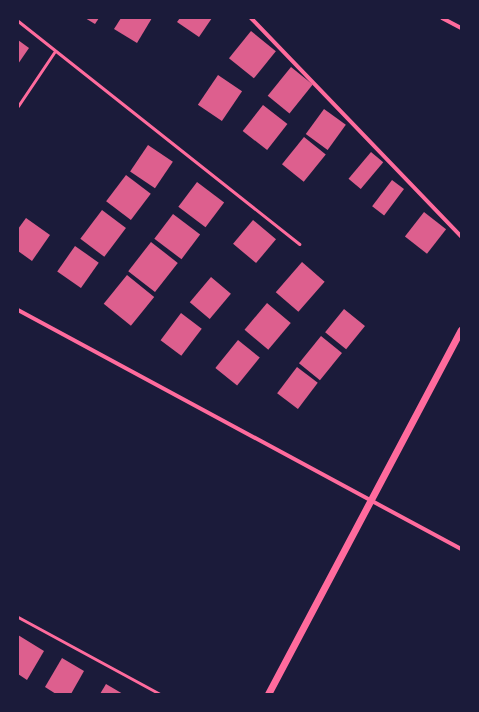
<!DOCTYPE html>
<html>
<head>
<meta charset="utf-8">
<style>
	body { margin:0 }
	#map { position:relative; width:479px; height:712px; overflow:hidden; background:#1b1b3a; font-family:Georgia,serif }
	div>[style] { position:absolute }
	.building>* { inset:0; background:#dd5f8e; transform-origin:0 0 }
	.service>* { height:3px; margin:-1.5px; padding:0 1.5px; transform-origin:1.5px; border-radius:1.5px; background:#ff6b9d }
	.minor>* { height:4px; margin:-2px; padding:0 2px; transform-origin:2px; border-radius:2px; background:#ff6b9d }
	.tertiary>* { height:7px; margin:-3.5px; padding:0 3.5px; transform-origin:3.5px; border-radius:3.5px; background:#ff6b9d }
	span { translate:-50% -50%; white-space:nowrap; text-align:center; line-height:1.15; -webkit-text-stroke:3px #1b1b3a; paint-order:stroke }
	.frame { position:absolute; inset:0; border:19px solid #1b1b3a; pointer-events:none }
</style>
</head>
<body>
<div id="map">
	<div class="building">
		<i style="clip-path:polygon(85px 18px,99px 18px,95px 24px)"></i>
		<i style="clip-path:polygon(121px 18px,152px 18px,137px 43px,114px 29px)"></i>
		<i style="clip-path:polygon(180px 18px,212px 18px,199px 37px,177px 22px)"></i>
		<i style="left:251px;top:31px;width:32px;height:35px;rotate:39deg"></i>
		<i style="clip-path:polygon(18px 40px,29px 48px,18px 64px)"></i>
		<i style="left:291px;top:67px;width:28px;height:37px;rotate:39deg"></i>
		<i style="left:218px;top:75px;width:29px;height:36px;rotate:34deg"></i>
		<i style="left:263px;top:105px;width:31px;height:33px;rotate:38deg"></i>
		<i style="left:324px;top:109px;width:27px;height:31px;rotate:36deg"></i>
		<i style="left:304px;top:137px;width:28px;height:35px;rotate:39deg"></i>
		<i style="left:148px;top:145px;width:30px;height:32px;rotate:34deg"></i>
		<i style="left:371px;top:152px;width:16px;height:35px;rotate:40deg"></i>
		<i style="left:126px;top:175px;width:31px;height:33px;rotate:37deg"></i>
		<i style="left:392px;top:180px;width:15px;height:33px;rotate:37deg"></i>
		<i style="left:197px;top:182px;width:34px;height:31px;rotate:37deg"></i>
		<i style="left:102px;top:210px;width:30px;height:36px;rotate:37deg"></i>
		<i style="left:424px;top:212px;width:28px;height:31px;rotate:38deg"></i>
		<i style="left:173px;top:214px;width:34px;height:31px;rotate:37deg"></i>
		<i style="clip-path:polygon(26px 218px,50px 235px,32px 261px,18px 251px,18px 229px)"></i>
		<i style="left:253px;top:220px;width:30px;height:31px;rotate:40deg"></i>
		<i style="left:151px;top:242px;width:34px;height:37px;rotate:38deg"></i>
		<i style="left:75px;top:246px;width:29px;height:31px;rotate:35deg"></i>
		<i style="left:302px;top:262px;width:30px;height:40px;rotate:41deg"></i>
		<i style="left:127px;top:275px;width:35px;height:37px;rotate:39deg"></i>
		<i style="left:211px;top:277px;width:26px;height:33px;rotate:40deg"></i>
		<i style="left:267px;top:303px;width:31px;height:35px;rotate:40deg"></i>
		<i style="left:344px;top:309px;width:27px;height:30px;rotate:39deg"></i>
		<i style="left:181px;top:313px;width:26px;height:34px;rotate:37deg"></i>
		<i style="left:321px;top:336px;width:27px;height:35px;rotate:39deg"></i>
		<i style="left:238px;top:340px;width:28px;height:36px;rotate:39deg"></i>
		<i style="left:297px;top:367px;width:26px;height:33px;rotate:37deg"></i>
		<i style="clip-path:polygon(18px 635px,44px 651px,27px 680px,18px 674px)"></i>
		<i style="clip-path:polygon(62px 658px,84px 671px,71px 694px,56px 694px,45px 687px)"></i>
		<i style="clip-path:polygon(106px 684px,123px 694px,100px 694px)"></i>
	</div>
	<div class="service">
		<i style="left:18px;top:21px;width:359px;rotate:38.4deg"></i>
		<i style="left:18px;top:106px;width:66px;rotate:-56.1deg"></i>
		<i style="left:18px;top:617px;width:162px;rotate:28.5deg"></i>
	</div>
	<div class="minor">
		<i style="left:251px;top:18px;width:303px;rotate:46.1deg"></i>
		<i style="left:442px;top:18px;width:21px;rotate:28deg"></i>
		<i style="left:18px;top:310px;width:503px;rotate:28.35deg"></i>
	</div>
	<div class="tertiary">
		<i style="left:268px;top:694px;width:412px;rotate:-62.1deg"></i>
	</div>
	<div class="frame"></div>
</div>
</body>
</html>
